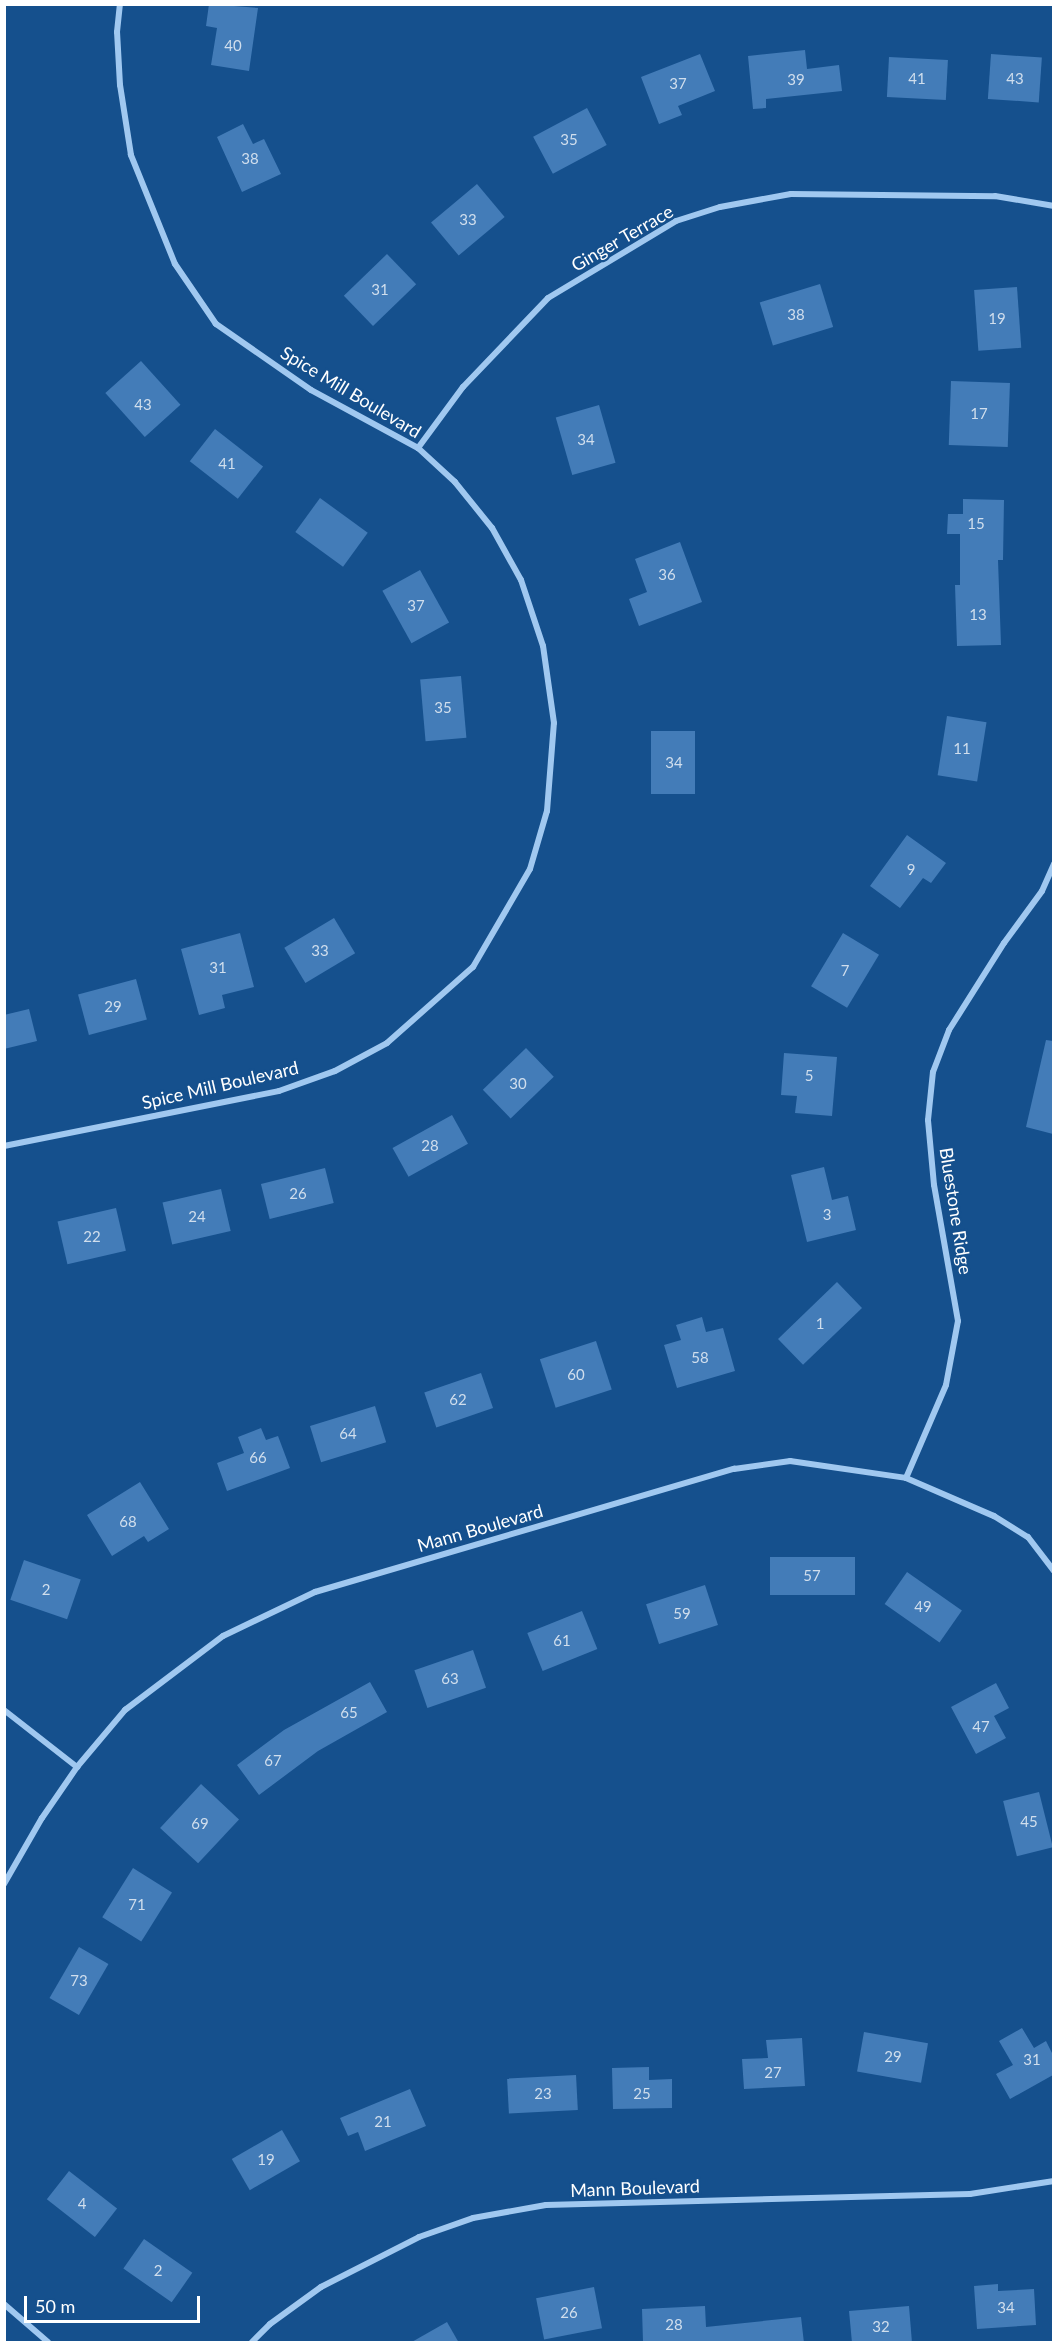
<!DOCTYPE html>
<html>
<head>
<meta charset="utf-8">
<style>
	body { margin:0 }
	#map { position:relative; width:1058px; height:2347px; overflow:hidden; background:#15508d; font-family:Lato,sans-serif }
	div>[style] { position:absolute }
	.building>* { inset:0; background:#437cb8; transform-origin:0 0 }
	.minor>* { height:6px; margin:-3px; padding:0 3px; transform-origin:3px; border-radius:3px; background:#a0c8f0 }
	span { translate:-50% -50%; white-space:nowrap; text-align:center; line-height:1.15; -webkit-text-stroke:4.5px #15508d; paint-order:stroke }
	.number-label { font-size:15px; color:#d0deed }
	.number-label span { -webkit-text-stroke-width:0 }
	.street-label { font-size:18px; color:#fff }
	.frame { position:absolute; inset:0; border:6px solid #fff; pointer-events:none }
	.scale { position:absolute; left:24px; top:2296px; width:176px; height:27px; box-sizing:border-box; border:3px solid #fff; border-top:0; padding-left:8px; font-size:18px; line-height:21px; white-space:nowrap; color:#fff; -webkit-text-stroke:4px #15508d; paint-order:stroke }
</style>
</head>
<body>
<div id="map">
	<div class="building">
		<i style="clip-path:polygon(209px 4px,258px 8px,249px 71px,211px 65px,217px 28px,206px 26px)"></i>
		<i style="clip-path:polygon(805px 50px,807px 69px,839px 65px,842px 91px,766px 99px,766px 108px,753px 109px,748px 56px)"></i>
		<i style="clip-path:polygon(700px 54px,715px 91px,678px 106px,682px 115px,659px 124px,641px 77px)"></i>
		<i style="left:991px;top:54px;width:51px;height:45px;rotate:4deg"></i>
		<i style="left:889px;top:57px;width:59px;height:40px;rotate:3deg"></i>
		<i style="left:587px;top:108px;width:42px;height:61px;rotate:62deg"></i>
		<i style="clip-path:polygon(243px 124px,253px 144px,264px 139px,281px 174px,242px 192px,217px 137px)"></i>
		<i style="left:477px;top:184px;width:43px;height:60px;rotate:50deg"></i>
		<i style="left:387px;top:254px;width:42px;height:60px;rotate:46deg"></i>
		<i style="left:820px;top:284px;width:45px;height:63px;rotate:73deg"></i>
		<i style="left:1017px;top:287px;width:61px;height:43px;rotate:86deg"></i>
		<i style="left:141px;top:361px;width:59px;height:48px;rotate:48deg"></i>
		<i style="left:951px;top:381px;width:59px;height:64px;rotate:2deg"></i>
		<i style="left:599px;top:405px;width:60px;height:45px;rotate:74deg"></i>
		<i style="left:215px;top:429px;width:61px;height:41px;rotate:38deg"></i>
		<i style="left:320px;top:498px;width:59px;height:42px;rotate:36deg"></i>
		<i style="clip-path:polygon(963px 499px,1004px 500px,1003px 560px,998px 560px,1001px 645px,957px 646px,955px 585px,960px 585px,960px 534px,947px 534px,948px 514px,963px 514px)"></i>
		<i style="clip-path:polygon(680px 542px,702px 602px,639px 626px,629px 599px,647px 592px,635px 559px)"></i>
		<i style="left:420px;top:570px;width:60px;height:43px;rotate:61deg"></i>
		<i style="left:461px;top:676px;width:62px;height:41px;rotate:85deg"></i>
		<i style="left:947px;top:716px;width:40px;height:60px;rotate:9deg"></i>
		<i style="left:651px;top:731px;width:44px;height:63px"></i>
		<i style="clip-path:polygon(907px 835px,946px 863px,931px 883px,923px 878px,900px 908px,870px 886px)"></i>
		<i style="left:334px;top:918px;width:41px;height:58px;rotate:59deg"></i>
		<i style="clip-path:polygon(240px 933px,254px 987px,222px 995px,225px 1008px,199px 1015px,181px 949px)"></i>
		<i style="left:843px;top:933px;width:42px;height:62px;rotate:31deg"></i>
		<i style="left:136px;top:979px;width:42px;height:60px;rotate:75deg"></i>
		<i style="clip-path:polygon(29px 1009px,37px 1041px,4px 1049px,4px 1015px)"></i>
		<i style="clip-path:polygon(1046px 1040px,1053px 1041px,1053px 1134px,1026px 1127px)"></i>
		<i style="left:526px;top:1048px;width:40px;height:60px;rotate:46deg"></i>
		<i style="clip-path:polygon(784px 1053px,837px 1057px,832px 1116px,795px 1113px,797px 1096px,781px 1095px)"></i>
		<i style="left:452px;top:1115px;width:33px;height:68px;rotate:61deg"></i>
		<i style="clip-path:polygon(824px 1167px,832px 1200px,848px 1196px,856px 1230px,807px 1242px,791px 1175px)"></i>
		<i style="left:325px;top:1168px;width:36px;height:66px;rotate:76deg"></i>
		<i style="left:221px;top:1189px;width:43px;height:60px;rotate:77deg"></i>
		<i style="left:116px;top:1208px;width:44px;height:60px;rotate:77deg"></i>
		<i style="left:837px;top:1282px;width:36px;height:82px;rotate:46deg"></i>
		<i style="clip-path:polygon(702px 1317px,706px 1332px,723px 1328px,735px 1371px,677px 1388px,664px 1345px,681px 1340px,676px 1325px)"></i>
		<i style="left:596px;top:1341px;width:51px;height:59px;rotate:72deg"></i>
		<i style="left:481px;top:1373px;width:37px;height:60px;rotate:71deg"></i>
		<i style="left:375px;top:1406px;width:38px;height:68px;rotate:73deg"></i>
		<i style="clip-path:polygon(261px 1428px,266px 1440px,278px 1436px,290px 1468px,227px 1491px,217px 1463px,244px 1453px,238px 1437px)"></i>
		<i style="clip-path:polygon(140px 1482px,169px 1529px,148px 1542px,144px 1536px,112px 1556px,87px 1515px)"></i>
		<i style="left:770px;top:1557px;width:85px;height:38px"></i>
		<i style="left:24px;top:1560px;width:60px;height:42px;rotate:19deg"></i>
		<i style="left:907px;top:1572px;width:67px;height:39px;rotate:35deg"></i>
		<i style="left:705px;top:1585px;width:42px;height:62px;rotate:72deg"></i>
		<i style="left:582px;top:1611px;width:41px;height:59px;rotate:68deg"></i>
		<i style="left:473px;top:1650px;width:40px;height:62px;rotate:71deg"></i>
		<i style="clip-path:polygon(370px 1682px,387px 1712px,318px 1751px,259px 1795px,237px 1765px,284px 1730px)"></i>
		<i style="clip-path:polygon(996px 1683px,1009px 1708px,994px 1716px,1006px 1738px,976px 1754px,951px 1707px)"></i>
		<i style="left:201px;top:1784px;width:52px;height:60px;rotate:43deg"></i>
		<i style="left:1039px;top:1792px;width:57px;height:37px;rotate:76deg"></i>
		<i style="left:133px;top:1868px;width:46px;height:58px;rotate:32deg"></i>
		<i style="left:79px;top:1947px;width:34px;height:59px;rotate:30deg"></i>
		<i style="clip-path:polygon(1022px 2028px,1034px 2048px,1046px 2041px,1053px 2055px,1053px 2075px,1010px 2099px,996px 2074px,1013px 2065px,999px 2041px)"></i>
		<i style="left:864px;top:2032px;width:65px;height:40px;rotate:10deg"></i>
		<i style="clip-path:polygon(802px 2038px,805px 2086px,744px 2089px,742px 2059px,768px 2058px,766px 2040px)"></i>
		<i style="clip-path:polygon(649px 2067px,649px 2080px,672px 2079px,672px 2108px,613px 2109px,612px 2068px)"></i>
		<i style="left:576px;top:2075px;width:35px;height:69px;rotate:87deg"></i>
		<i style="clip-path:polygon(410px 2089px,426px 2126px,365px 2151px,358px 2132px,348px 2136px,340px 2118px)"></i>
		<i style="left:282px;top:2130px;width:36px;height:58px;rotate:60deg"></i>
		<i style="left:69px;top:2171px;width:61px;height:36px;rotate:38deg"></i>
		<i style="left:144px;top:2239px;width:59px;height:36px;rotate:35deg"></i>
		<i style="clip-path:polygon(998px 2284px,998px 2291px,1034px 2289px,1036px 2325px,977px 2329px,974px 2286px)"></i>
		<i style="left:594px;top:2287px;width:42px;height:59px;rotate:79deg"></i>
		<i style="clip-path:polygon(705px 2306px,706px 2327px,801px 2317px,804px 2343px,643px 2342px,642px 2309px)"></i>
		<i style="clip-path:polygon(909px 2306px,912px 2343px,852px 2343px,849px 2311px)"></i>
		<i style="clip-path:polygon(447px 2322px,459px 2343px,410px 2343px)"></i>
	</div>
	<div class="minor">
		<i style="left:418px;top:448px;width:76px;rotate:-53.6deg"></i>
		<i style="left:463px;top:387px;width:123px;rotate:-46.3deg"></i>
		<i style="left:548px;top:298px;width:149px;rotate:-31deg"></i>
		<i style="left:676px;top:221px;width:46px;rotate:-17.7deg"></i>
		<i style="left:720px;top:207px;width:72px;rotate:-10.4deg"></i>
		<i style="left:791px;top:194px;width:204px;rotate:0.6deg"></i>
		<i style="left:995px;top:196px;width:60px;rotate:9.6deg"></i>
		<i style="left:4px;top:1146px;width:280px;rotate:-11.3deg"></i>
		<i style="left:279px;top:1091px;width:59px;rotate:-19.7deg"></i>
		<i style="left:335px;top:1071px;width:59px;rotate:-28.3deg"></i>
		<i style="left:387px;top:1043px;width:115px;rotate:-41.5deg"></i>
		<i style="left:473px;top:967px;width:113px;rotate:-59.8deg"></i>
		<i style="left:530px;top:869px;width:60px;rotate:-73.7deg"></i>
		<i style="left:547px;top:811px;width:88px;rotate:-85.5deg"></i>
		<i style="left:554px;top:723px;width:78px;rotate:-98.1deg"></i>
		<i style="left:543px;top:646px;width:70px;rotate:-108.4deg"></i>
		<i style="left:521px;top:580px;width:60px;rotate:-119.1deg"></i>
		<i style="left:492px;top:528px;width:59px;rotate:-128.8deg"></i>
		<i style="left:455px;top:482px;width:50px;rotate:-137.4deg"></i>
		<i style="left:418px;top:448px;width:122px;rotate:-151.5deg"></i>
		<i style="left:311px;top:390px;width:116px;rotate:-145.2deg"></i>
		<i style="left:216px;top:324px;width:73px;rotate:-124.3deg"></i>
		<i style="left:175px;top:264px;width:118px;rotate:-112deg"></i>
		<i style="left:131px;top:155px;width:71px;rotate:-98.9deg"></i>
		<i style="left:120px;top:85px;width:53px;rotate:-93.2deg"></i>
		<i style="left:117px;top:32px;width:28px;rotate:-84deg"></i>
		<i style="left:906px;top:1478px;width:101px;rotate:-66.7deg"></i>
		<i style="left:946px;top:1385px;width:65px;rotate:-79.4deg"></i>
		<i style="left:958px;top:1321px;width:138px;rotate:-100deg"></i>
		<i style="left:934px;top:1185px;width:65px;rotate:-95.3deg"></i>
		<i style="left:928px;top:1120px;width:48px;rotate:-84.1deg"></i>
		<i style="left:933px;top:1072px;width:45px;rotate:-69.1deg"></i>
		<i style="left:949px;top:1030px;width:103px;rotate:-57.7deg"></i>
		<i style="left:1004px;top:943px;width:64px;rotate:-53.8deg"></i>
		<i style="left:1042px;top:891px;width:30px;rotate:-66deg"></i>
		<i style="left:4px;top:1710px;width:93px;rotate:38deg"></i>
		<i style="left:4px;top:1884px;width:76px;rotate:-60.1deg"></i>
		<i style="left:42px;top:1818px;width:62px;rotate:-55.5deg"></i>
		<i style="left:77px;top:1767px;width:75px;rotate:-49.9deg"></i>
		<i style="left:125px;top:1710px;width:123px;rotate:-37.1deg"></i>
		<i style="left:223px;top:1636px;width:102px;rotate:-25.6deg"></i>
		<i style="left:315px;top:1592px;width:437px;rotate:-16.4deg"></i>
		<i style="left:734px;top:1469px;width:57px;rotate:-8.1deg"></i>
		<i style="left:790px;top:1461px;width:117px;rotate:8.3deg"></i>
		<i style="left:906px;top:1478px;width:96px;rotate:23.4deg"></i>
		<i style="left:994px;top:1516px;width:40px;rotate:32deg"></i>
		<i style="left:1028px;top:1537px;width:43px;rotate:52.6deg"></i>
		<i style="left:4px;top:2304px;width:58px;rotate:40.8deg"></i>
		<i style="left:252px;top:2342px;width:25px;rotate:-45deg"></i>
		<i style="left:270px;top:2324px;width:63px;rotate:-36deg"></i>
		<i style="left:321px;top:2287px;width:110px;rotate:-27deg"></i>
		<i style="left:419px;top:2237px;width:57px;rotate:-19.4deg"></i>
		<i style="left:473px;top:2218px;width:74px;rotate:-10.1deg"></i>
		<i style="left:546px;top:2205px;width:424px;rotate:-1.5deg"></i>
		<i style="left:970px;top:2194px;width:85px;rotate:-8.8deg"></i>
	</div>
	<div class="number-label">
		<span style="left:233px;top:46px">40</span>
		<span style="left:917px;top:79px">41</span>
		<span style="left:1015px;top:79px">43</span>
		<span style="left:796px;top:80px">39</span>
		<span style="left:678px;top:84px">37</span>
		<span style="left:569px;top:140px">35</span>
		<span style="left:250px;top:159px">38</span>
		<span style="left:468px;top:220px">33</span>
		<span style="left:380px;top:290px">31</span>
		<span style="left:796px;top:315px">38</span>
		<span style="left:997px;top:319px">19</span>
		<span style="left:143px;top:405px">43</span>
		<span style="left:979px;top:414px">17</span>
		<span style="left:586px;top:440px">34</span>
		<span style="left:227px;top:464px">41</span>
		<span style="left:976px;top:524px">15</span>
		<span style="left:667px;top:575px">36</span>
		<span style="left:416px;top:606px">37</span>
		<span style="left:978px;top:615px">13</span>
		<span style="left:443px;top:708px">35</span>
		<span style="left:962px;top:749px">11</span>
		<span style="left:674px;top:763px">34</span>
		<span style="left:911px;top:870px">9</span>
		<span style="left:320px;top:951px">33</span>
		<span style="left:218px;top:968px">31</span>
		<span style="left:845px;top:971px">7</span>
		<span style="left:113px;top:1007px">29</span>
		<span style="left:809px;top:1076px">5</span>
		<span style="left:518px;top:1084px">30</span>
		<span style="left:430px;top:1146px">28</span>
		<span style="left:298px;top:1194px">26</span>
		<span style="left:827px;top:1215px">3</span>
		<span style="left:197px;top:1217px">24</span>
		<span style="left:92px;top:1237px">22</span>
		<span style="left:820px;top:1324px">1</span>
		<span style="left:700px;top:1358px">58</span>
		<span style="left:576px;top:1375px">60</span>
		<span style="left:458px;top:1400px">62</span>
		<span style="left:348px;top:1434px">64</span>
		<span style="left:258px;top:1458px">66</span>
		<span style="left:128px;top:1522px">68</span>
		<span style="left:812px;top:1576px">57</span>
		<span style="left:46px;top:1590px">2</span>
		<span style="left:923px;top:1607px">49</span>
		<span style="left:682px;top:1614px">59</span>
		<span style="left:562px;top:1641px">61</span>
		<span style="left:450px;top:1679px">63</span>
		<span style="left:349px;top:1713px">65</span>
		<span style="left:981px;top:1727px">47</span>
		<span style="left:273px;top:1761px">67</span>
		<span style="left:1029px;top:1822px">45</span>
		<span style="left:200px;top:1824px">69</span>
		<span style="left:137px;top:1905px">71</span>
		<span style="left:79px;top:1981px">73</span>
		<span style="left:893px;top:2057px">29</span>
		<span style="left:1032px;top:2060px">31</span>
		<span style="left:773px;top:2073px">27</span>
		<span style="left:543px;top:2094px">23</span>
		<span style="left:642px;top:2094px">25</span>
		<span style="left:383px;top:2122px">21</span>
		<span style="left:266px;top:2160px">19</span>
		<span style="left:82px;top:2204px">4</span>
		<span style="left:158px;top:2271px">2</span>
		<span style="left:1006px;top:2308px">34</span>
		<span style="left:569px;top:2313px">26</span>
		<span style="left:674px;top:2325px">28</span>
		<span style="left:881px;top:2327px">32</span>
	</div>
	<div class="street-label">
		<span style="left:622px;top:238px;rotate:-30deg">Ginger Terrace</span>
		<span style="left:351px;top:392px;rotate:31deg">Spice Mill Boulevard</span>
		<span style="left:220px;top:1085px;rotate:-13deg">Spice Mill Boulevard</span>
		<span style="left:956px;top:1211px;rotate:81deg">Bluestone Ridge</span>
		<span style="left:480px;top:1528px;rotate:-16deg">Mann Boulevard</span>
		<span style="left:635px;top:2188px;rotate:-2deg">Mann Boulevard</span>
	</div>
	<div class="frame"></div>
	<div class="scale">50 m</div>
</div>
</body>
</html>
